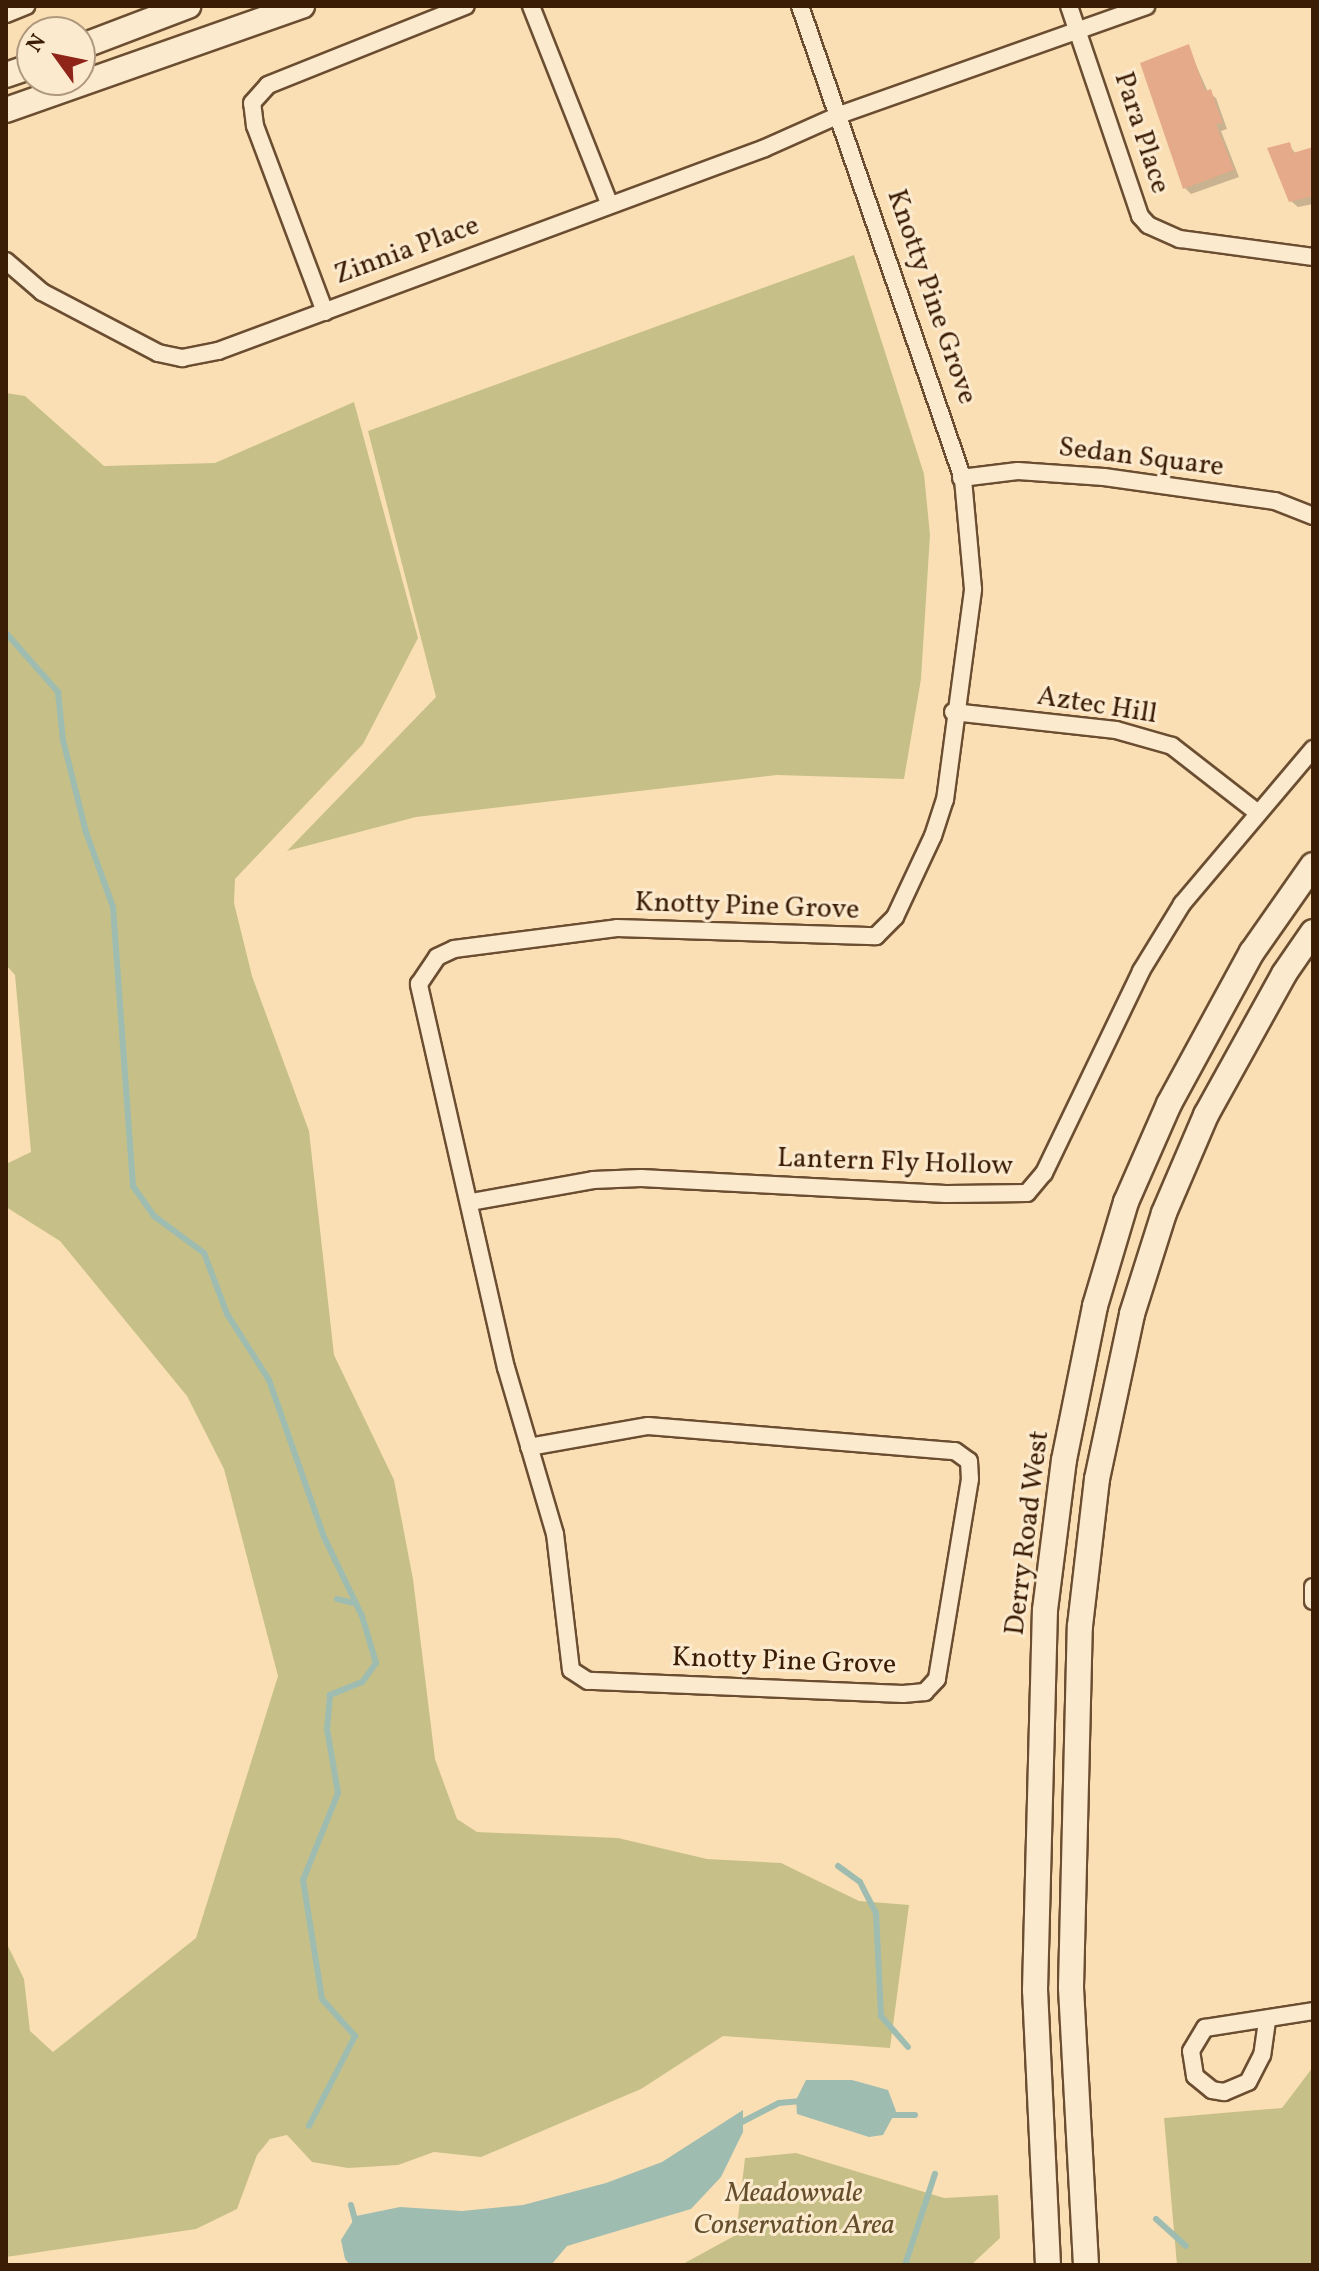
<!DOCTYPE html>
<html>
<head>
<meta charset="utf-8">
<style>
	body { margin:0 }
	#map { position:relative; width:1319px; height:2271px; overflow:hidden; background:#fbdfb4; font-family:Vollkorn,serif }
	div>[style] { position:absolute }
	.green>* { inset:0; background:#c6c088 }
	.water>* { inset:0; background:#9fbcb1 }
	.shadow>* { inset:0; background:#0003 }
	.stream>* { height:6px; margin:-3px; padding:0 3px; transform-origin:3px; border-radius:3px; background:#9fbcb1 }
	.building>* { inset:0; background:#e5aa89 }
	.roads { filter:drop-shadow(2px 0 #6b4e31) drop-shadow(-2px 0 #6b4e31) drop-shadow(0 2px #6b4e31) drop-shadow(0 -2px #6b4e31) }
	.street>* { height:16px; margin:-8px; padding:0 8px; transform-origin:8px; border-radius:8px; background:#fceace }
	.secondary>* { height:24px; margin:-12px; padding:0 12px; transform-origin:12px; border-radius:12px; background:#fceace }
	span { translate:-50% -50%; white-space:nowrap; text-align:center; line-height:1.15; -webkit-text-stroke:6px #fceace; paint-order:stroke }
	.street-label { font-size:28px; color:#3b1d05 }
	.park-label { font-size:28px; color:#654e2c; font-style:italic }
	.frame { position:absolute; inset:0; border:8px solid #3b1d05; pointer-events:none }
	.north { position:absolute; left:16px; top:16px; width:80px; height:80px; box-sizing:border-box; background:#fceace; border:2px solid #af987e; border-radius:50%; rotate:303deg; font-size:22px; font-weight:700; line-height:32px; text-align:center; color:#3b1d05 }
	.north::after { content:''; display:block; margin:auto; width:28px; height:36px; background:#8f2418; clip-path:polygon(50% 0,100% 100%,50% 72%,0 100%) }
</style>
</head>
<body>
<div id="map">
	<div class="green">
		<i style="clip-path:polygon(854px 255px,924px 474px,930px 535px,921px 679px,904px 779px,777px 775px,416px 817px,287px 851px,436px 697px,368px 431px)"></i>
		<i style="clip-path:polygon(6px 393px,25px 396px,104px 466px,215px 463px,354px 402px,418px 638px,363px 744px,235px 879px,234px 903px,252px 976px,309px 1131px,334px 1355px,394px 1480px,413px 1579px,435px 1759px,457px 1819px,477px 1832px,618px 1838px,707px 1859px,781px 1863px,859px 1901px,909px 1905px,890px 2048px,723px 2036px,641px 2089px,481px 2157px,434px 2152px,398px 2165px,348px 2168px,312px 2162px,287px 2135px,270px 2139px,257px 2155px,237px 2209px,196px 2229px,6px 2257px,6px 1942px,24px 1979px,30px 2031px,53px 2052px,196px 1938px,278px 1676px,224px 1469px,187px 1396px,60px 1241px,6px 1207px,6px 1164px,31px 1152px,15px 975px,6px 965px)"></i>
		<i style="clip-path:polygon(1313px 2067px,1313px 2265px,1177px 2265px,1164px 2118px,1282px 2108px)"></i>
		<i style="clip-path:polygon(796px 2153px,944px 2198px,998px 2195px,1000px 2238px,971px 2265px,681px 2265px,736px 2235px,745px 2158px)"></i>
	</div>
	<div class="water">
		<i style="clip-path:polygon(806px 2080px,852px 2080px,888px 2090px,896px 2111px,883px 2135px,869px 2137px,797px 2114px,796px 2100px)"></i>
		<i style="clip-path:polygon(743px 2110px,743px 2132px,721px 2177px,691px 2209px,567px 2246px,551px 2265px,350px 2265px,345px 2259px,341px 2240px,356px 2216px,400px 2207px,462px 2211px,523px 2205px,606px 2183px,662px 2162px)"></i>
	</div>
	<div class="shadow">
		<i style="clip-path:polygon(1188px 47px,1208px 92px,1216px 98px,1227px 129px,1221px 131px,1239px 177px,1191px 194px,1185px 188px)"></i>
		<i style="clip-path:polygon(1289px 145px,1296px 154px,1313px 150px,1313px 204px,1298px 207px,1291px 201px)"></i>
	</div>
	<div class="stream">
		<i style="left:6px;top:633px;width:79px;rotate:48.6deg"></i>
		<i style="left:58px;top:692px;width:48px;rotate:84.1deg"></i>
		<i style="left:63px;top:740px;width:95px;rotate:76deg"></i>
		<i style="left:86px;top:832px;width:80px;rotate:70.2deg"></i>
		<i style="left:113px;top:907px;width:280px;rotate:85.9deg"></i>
		<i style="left:133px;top:1186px;width:37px;rotate:55deg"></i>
		<i style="left:154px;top:1216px;width:62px;rotate:36.5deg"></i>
		<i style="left:204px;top:1253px;width:65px;rotate:69.3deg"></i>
		<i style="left:227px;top:1314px;width:78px;rotate:57.5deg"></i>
		<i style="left:269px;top:1380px;width:166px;rotate:70.7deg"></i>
		<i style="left:324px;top:1537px;width:88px;rotate:64.3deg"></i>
		<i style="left:362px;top:1616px;width:49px;rotate:73.4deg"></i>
		<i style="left:376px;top:1663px;width:24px;rotate:126deg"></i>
		<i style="left:362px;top:1682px;width:35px;rotate:158deg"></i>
		<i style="left:330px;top:1695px;width:34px;rotate:95deg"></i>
		<i style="left:327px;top:1729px;width:65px;rotate:80.2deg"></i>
		<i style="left:338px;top:1793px;width:94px;rotate:111.9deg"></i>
		<i style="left:303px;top:1880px;width:121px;rotate:80.9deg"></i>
		<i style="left:322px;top:1999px;width:50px;rotate:48.3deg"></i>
		<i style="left:355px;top:2036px;width:101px;rotate:117.1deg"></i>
		<i style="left:337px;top:1599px;width:16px;rotate:14deg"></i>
		<i style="left:838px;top:1866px;width:27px;rotate:36deg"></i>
		<i style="left:860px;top:1882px;width:35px;rotate:63deg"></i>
		<i style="left:876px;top:1913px;width:103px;rotate:87.2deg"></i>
		<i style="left:881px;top:2016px;width:41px;rotate:48.9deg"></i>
		<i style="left:887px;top:2115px;width:28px"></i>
		<i style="left:738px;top:2124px;width:46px;rotate:-27.1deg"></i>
		<i style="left:779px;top:2103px;width:22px;rotate:-5deg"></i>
		<i style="left:351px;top:2205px;width:20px;rotate:75deg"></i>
		<i style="left:1156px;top:2219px;width:40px;rotate:42deg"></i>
		<i style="left:905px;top:2265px;width:96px;rotate:-71.8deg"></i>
	</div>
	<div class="building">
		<i style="clip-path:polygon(1189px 44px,1205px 91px,1211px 89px,1217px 108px,1223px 123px,1216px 124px,1234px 170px,1183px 189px,1140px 63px)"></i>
		<i style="clip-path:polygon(1290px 142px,1293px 153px,1313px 147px,1313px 196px,1289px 202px,1267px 148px)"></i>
	</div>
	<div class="roads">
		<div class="street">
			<i style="left:531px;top:6px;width:212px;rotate:68.4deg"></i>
			<i style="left:1069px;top:6px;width:222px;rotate:71.3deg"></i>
			<i style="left:1140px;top:216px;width:12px;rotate:48deg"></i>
			<i style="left:1148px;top:225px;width:35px;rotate:24deg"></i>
			<i style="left:1180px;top:239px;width:134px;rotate:7.7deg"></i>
			<i style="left:6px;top:14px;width:22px;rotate:-22deg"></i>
			<i style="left:6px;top:261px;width:48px;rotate:40.7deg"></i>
			<i style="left:42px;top:292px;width:131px;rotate:27.7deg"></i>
			<i style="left:158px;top:353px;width:25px;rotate:12deg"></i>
			<i style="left:182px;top:358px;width:37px;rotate:-11deg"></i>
			<i style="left:218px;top:351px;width:583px;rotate:-20.36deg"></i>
			<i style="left:765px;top:148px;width:81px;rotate:-24deg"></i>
			<i style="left:839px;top:115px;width:326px;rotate:-19.5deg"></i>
			<i style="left:325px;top:312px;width:199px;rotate:-110.6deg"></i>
			<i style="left:255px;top:126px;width:23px;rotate:-97deg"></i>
			<i style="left:252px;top:103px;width:24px;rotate:-48deg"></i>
			<i style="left:268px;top:85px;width:213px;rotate:-21.8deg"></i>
			<i style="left:961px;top:478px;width:57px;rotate:-7deg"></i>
			<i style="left:1018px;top:471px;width:86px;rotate:4deg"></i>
			<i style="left:1104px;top:477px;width:173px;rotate:8deg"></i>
			<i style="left:1275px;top:501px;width:41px;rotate:21.5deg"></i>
			<i style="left:953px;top:712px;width:164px;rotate:6.3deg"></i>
			<i style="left:1116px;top:730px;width:58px;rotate:15.9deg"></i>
			<i style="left:1172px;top:746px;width:109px;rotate:37.9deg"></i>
			<i style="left:471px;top:1202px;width:124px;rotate:-10.2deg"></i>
			<i style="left:593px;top:1180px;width:48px;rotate:-2.4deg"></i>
			<i style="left:641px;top:1178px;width:305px;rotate:3deg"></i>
			<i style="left:946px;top:1194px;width:81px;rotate:-0.7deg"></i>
			<i style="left:1027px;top:1193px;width:26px;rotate:-50deg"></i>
			<i style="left:1044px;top:1173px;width:224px;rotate:-64.3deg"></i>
			<i style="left:1141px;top:971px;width:79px;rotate:-58.5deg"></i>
			<i style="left:1182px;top:904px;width:203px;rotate:-49.8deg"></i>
			<i style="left:529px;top:1447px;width:121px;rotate:-10deg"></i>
			<i style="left:648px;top:1426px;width:308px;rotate:4.7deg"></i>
			<i style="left:955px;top:1451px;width:17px;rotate:36deg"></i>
			<i style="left:969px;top:1461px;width:18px;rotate:87deg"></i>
			<i style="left:970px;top:1479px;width:203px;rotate:99.4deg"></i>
			<i style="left:937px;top:1679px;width:18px;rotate:133deg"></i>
			<i style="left:925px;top:1692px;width:22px;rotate:175deg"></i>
			<i style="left:903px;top:1694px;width:315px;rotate:-177.6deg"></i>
			<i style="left:588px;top:1681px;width:20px;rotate:-147deg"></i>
			<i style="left:571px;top:1670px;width:137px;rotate:-96.7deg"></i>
			<i style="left:555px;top:1534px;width:173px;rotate:-106.4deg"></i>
			<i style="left:506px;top:1368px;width:394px;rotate:-102.8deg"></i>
			<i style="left:419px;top:984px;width:32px;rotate:-56deg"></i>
			<i style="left:437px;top:957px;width:19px;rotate:-25deg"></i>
			<i style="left:454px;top:949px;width:164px;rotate:-7.3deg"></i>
			<i style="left:617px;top:928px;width:259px;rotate:1.8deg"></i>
			<i style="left:876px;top:936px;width:27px;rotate:-45deg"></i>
			<i style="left:895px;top:917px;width:89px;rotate:-64.9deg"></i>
			<i style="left:933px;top:836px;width:38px;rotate:-72deg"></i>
			<i style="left:945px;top:800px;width:213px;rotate:-82.4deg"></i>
			<i style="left:973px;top:589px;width:110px;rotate:-95.2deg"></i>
			<i style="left:963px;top:479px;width:500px;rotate:-109.01deg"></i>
			<i style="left:1313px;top:1587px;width:14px;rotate:90deg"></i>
			<i style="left:1267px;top:2021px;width:34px;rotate:98deg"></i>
			<i style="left:1262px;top:2055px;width:30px;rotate:117deg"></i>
			<i style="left:1248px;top:2082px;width:26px;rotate:157deg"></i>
			<i style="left:1224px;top:2092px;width:12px;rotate:-171deg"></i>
			<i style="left:1212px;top:2090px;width:22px;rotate:-141deg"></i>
			<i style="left:1195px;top:2076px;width:25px;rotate:-99deg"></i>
			<i style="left:1191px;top:2051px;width:27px;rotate:-59deg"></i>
			<i style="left:1205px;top:2028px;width:109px;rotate:-8.9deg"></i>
		</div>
		<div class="secondary">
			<i style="left:80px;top:47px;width:116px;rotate:-20.8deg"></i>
			<i style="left:6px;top:75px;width:28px;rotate:-19deg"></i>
			<i style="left:6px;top:110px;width:314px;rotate:-19.4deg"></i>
			<i style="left:1048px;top:2265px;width:275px;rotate:-92.7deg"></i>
			<i style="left:1035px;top:1990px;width:380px;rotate:-88.5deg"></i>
			<i style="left:1045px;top:1610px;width:151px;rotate:-82.8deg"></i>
			<i style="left:1064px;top:1460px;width:157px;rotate:-78.6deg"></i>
			<i style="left:1095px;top:1306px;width:109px;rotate:-73.4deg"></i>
			<i style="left:1126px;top:1202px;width:107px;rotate:-66.3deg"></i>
			<i style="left:1169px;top:1104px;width:173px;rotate:-61.4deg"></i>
			<i style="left:1252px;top:952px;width:106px;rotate:-55deg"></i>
			<i style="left:1086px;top:2265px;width:278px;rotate:-93.1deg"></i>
			<i style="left:1071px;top:1987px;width:361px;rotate:-88.6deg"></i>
			<i style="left:1080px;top:1626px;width:148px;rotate:-83.4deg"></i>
			<i style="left:1097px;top:1479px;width:169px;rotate:-78deg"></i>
			<i style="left:1132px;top:1314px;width:106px;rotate:-72.4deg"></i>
			<i style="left:1164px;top:1213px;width:107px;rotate:-66.8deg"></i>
			<i style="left:1206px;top:1115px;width:161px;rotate:-61deg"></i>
			<i style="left:1284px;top:974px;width:51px;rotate:-55.4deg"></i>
		</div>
	</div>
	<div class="street-label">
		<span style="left:1141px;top:133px;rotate:72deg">Para Place</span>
		<span style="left:407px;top:251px;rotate:-20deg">Zinnia Place</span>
		<span style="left:931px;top:297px;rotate:71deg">Knotty Pine Grove</span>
		<span style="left:1141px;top:458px;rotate:7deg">Sedan Square</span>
		<span style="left:1097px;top:706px;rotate:9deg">Aztec Hill</span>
		<span style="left:747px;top:907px;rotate:2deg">Knotty Pine Grove</span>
		<span style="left:895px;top:1163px;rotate:2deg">Lantern Fly Hollow</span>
		<span style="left:1028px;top:1533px;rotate:-83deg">Derry Road West</span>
		<span style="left:784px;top:1662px;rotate:2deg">Knotty Pine Grove</span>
	</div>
	<div class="park-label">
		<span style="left:794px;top:2210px">Meadowvale<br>Conservation Area</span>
	</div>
	<div class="frame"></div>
	<div class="north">N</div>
</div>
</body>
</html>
